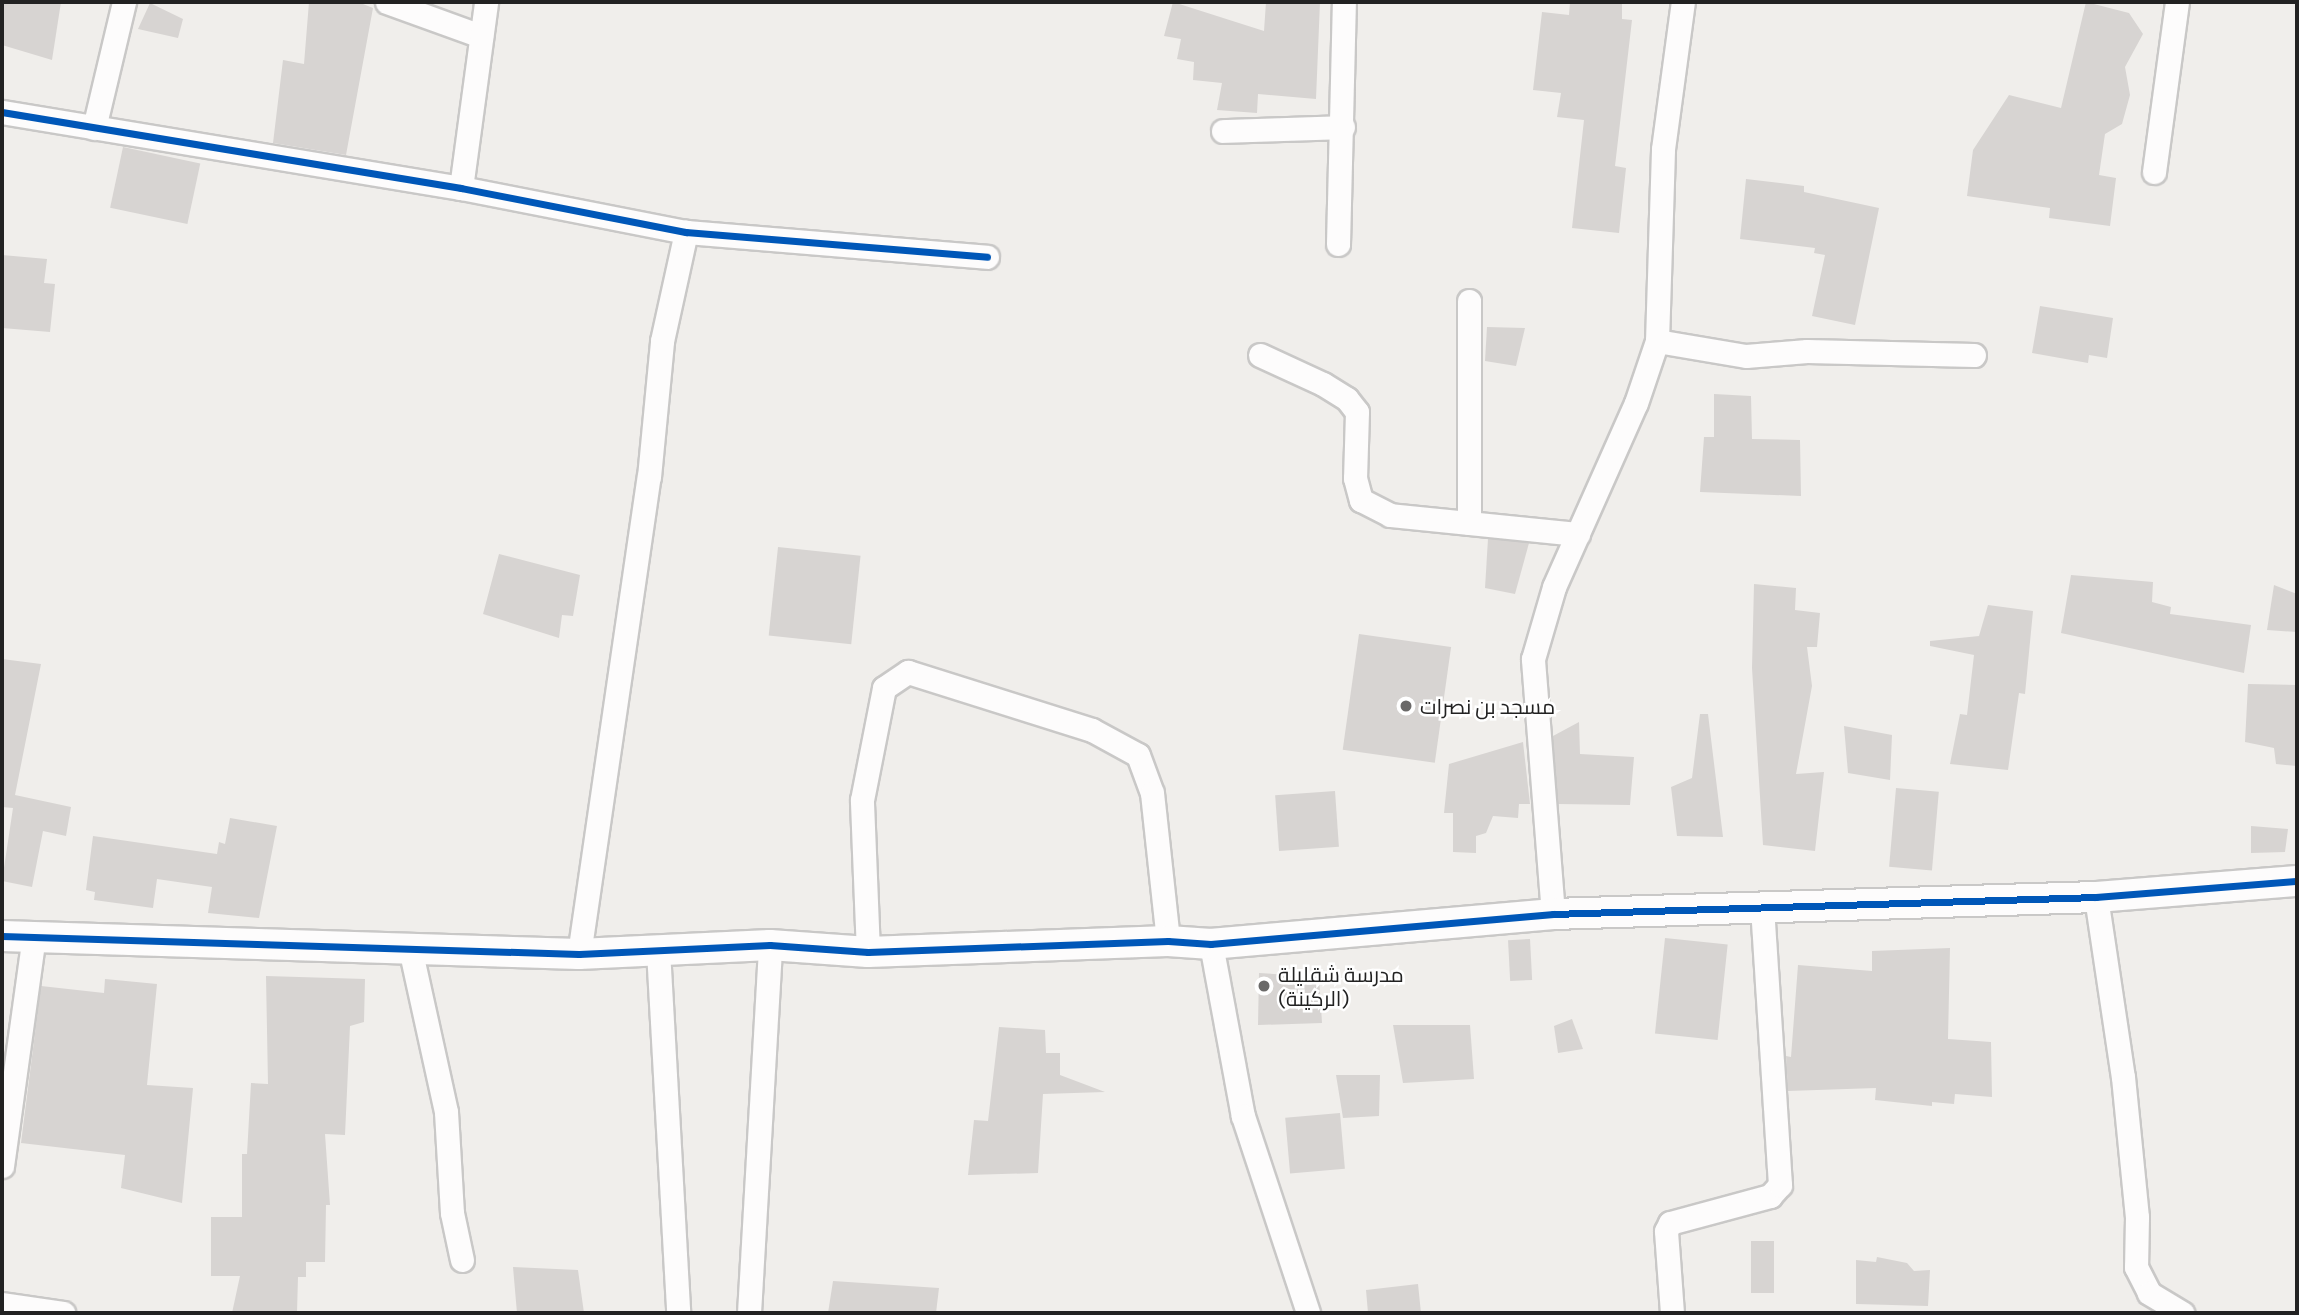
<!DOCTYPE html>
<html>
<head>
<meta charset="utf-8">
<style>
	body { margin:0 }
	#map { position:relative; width:2299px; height:1315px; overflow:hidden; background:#f0eeeb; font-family:Commissioner,Cairo,sans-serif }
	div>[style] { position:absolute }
	.building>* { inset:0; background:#d7d4d2; transform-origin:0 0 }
	.roads { filter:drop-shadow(2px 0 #c9c8c7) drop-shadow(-2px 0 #c9c8c7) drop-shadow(0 2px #c9c8c7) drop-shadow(0 -2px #c9c8c7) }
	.minor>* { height:23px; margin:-11.5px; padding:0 11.5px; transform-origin:11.5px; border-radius:11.5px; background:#fdfcfc }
	.tertiary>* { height:30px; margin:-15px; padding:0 15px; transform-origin:15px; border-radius:15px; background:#fdfcfc }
	.cycleway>* { height:7px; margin:-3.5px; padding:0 3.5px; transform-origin:3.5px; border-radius:3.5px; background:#0057b8 }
	.dots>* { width:19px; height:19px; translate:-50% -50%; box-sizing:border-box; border:4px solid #fff; border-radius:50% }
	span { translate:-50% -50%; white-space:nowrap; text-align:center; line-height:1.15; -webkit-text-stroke:5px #fff; paint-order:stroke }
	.poi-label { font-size:21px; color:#222 }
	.left { translate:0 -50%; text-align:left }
	.frame { position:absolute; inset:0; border:4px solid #222; pointer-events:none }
</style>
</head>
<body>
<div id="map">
	<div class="building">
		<i style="clip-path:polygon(2px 2px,61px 2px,52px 60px,2px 45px)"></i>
		<i style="clip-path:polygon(309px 2px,358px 2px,373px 8px,346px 155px,273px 143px,283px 60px,304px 64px)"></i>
		<i style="clip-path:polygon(1173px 2px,1264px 31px,1266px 2px,1320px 2px,1316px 99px,1258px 94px,1257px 113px,1217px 110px,1222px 83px,1193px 80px,1194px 62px,1177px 59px,1181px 39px,1164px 36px)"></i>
		<i style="clip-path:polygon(1570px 2px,1622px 2px,1622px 19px,1632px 20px,1615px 166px,1626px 168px,1619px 233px,1572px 228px,1584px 120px,1557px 117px,1561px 93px,1533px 90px,1542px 12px,1569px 15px)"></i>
		<i style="clip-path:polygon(2086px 2px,2129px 13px,2143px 34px,2125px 67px,2130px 95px,2122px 124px,2105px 134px,2099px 175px,2116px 178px,2110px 226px,2049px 218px,2050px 208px,1967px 196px,1973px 150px,2009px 95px,2061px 108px)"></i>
		<i style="clip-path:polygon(150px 3px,183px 19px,178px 38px,138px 29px)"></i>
		<i style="left:123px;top:147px;width:79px;height:62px;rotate:12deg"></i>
		<i style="clip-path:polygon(1746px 179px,1804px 186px,1804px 192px,1879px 208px,1855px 325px,1812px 316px,1825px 255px,1814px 253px,1815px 248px,1740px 239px)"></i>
		<i style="clip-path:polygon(2px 255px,47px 259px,44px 283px,55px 284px,50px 332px,2px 328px)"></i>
		<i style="clip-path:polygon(2040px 306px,2113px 318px,2107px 358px,2089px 355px,2088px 363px,2032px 353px)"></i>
		<i style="clip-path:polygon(1487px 327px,1525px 328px,1516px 366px,1485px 361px)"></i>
		<i style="clip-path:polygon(1714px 394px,1751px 396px,1752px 439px,1800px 440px,1801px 496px,1700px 492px,1704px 437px,1714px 437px)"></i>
		<i style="clip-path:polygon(1488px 539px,1529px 543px,1515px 594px,1485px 588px)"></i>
		<i style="left:778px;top:547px;width:83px;height:89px;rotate:6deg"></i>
		<i style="clip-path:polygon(499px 554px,580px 575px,573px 616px,562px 615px,559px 638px,483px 614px)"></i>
		<i style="clip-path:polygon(2071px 575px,2153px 582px,2152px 602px,2171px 607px,2170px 614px,2251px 625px,2244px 673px,2061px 633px)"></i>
		<i style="clip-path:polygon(1754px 584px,1796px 588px,1795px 610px,1820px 613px,1817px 647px,1807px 647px,1812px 686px,1796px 774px,1824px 772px,1815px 851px,1763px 845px,1752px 668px)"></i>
		<i style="clip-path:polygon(2274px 585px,2297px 594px,2297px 632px,2267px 630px)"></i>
		<i style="clip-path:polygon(1988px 605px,2033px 611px,2025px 694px,2019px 693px,2008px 770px,1950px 764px,1960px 714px,1967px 715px,1974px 655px,1930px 646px,1930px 641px,1979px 636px)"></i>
		<i style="left:1359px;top:634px;width:93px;height:117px;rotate:8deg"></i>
		<i style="clip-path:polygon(2px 659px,41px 664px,15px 795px,71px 807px,66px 836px,43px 831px,32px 887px,2px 881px,13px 808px,2px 807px)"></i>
		<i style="clip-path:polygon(2248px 684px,2297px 685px,2297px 766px,2276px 764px,2274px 748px,2245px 742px)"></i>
		<i style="clip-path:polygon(1700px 714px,1708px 714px,1723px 837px,1677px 836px,1671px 787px,1692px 778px)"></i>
		<i style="clip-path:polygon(1579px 722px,1580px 754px,1634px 757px,1630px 805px,1558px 804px,1553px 736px)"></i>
		<i style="clip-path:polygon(1844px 726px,1892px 735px,1890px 780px,1848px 773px)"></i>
		<i style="clip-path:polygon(1523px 742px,1530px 804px,1519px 804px,1518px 818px,1493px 816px,1486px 833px,1476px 836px,1476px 853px,1453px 852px,1453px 813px,1444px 813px,1449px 764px)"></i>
		<i style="left:1896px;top:788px;width:43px;height:79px;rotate:5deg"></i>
		<i style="left:1335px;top:791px;width:56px;height:60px;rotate:86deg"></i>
		<i style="clip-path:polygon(230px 818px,277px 826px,259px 918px,208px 913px,212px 887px,157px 879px,153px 908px,94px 900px,95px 892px,86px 890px,93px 836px,217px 854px,219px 842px,225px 844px)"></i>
		<i style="clip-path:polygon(2251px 826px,2288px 829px,2285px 852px,2251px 853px)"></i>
		<i style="left:1665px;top:938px;width:63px;height:96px;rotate:6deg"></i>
		<i style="left:1530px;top:939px;width:41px;height:22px;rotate:87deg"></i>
		<i style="clip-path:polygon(1950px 948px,1948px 1039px,1991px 1042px,1992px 1097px,1955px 1094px,1954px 1104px,1932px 1102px,1932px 1106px,1875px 1100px,1876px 1088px,1788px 1091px,1786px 1056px,1791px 1057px,1798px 965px,1872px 971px,1872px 951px)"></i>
		<i style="clip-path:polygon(1259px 973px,1319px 977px,1322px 1023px,1258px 1025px)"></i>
		<i style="clip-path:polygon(266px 976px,365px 979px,364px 1022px,350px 1026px,345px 1135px,325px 1134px,330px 1205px,326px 1205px,325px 1262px,306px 1262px,306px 1277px,298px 1277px,297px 1313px,232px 1313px,240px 1276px,211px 1276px,211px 1217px,242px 1217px,242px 1154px,247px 1154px,251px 1083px,268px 1084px)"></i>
		<i style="clip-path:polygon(105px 979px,157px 984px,147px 1085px,193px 1088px,182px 1203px,121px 1188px,125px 1155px,21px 1143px,41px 986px,104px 993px)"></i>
		<i style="clip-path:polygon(1572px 1019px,1583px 1049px,1558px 1053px,1554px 1026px)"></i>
		<i style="clip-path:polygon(1393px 1025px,1470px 1025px,1474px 1079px,1403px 1083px)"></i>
		<i style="clip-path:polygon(999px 1027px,1045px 1030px,1046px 1053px,1060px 1053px,1060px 1075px,1105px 1092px,1043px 1094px,1038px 1173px,968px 1175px,974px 1120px,988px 1121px)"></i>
		<i style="clip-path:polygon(1336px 1075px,1380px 1075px,1379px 1116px,1343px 1118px)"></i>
		<i style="left:1340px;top:1113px;width:56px;height:55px;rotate:85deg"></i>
		<i style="left:1751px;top:1241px;width:23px;height:52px"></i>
		<i style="clip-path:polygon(1877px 1257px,1907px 1263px,1914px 1271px,1930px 1270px,1928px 1306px,1856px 1304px,1856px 1260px,1876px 1262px)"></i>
		<i style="clip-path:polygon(513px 1267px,578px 1270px,584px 1313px,517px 1313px)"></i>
		<i style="clip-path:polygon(833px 1281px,939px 1288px,936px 1313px,828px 1313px)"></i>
		<i style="clip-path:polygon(1418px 1284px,1421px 1313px,1368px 1313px,1366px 1290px)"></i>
	</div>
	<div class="roads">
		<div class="minor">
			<i style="left:387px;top:2px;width:100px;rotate:19.9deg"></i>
			<i style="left:2px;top:112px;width:465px;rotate:9.4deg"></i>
			<i style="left:461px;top:188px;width:229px;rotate:11.1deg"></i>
			<i style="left:686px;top:232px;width:302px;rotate:4.7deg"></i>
			<i style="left:94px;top:128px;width:130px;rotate:-76.6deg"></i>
			<i style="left:1223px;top:131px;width:120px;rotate:-1.9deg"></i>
			<i style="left:2154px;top:172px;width:172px;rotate:-82.3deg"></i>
			<i style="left:461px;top:188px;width:188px;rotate:-82.3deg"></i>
			<i style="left:1338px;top:244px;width:242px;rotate:-88.6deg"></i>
			<i style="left:1657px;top:341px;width:90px;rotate:9.6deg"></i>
			<i style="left:1746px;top:356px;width:61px;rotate:-4.7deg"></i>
			<i style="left:1807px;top:351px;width:167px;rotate:1.4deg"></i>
			<i style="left:1260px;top:355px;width:69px;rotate:24.7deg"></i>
			<i style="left:1323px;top:384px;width:28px;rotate:32deg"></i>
			<i style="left:1347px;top:399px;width:16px;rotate:52deg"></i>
			<i style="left:1357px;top:412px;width:66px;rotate:91.7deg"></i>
			<i style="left:1355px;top:478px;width:23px;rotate:75deg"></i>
			<i style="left:1361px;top:500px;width:33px;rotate:27deg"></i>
			<i style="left:1390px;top:515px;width:189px;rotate:5.8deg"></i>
			<i style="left:1469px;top:523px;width:222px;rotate:-90deg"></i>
			<i style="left:2096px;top:897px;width:182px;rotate:81.5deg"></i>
			<i style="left:2123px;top:1077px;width:141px;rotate:84.3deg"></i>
			<i style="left:2137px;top:1217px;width:50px;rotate:91.1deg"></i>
			<i style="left:2136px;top:1267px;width:29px;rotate:63deg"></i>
			<i style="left:2149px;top:1293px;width:39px;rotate:31deg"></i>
			<i style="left:1553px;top:914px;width:256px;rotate:-94.5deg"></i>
			<i style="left:1533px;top:659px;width:75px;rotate:-73.7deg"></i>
			<i style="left:1554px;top:587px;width:201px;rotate:-66deg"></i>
			<i style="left:1636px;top:403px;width:65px;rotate:-71.3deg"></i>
			<i style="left:1657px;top:341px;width:192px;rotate:-88.2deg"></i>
			<i style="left:1663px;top:149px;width:148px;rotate:-82.3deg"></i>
			<i style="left:1211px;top:944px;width:175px;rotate:79.5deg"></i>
			<i style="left:1243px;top:1116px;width:207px;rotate:71.7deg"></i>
			<i style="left:410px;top:948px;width:168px;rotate:77.6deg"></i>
			<i style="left:446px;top:1112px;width:101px;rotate:86.6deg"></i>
			<i style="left:452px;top:1213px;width:48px;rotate:78deg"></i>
			<i style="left:658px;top:950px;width:364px;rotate:86.8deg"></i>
			<i style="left:868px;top:952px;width:152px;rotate:-92.3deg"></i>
			<i style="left:862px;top:800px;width:114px;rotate:-78.9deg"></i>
			<i style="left:884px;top:688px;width:29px;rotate:-34deg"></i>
			<i style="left:908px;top:672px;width:193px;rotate:17.5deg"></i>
			<i style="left:1092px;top:730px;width:52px;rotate:28.5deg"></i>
			<i style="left:1138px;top:755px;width:40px;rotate:69.8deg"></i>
			<i style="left:1152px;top:793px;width:149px;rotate:83.8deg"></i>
			<i style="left:579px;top:954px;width:482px;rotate:-81.7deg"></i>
			<i style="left:649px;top:477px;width:137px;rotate:-84.5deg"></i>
			<i style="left:662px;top:341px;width:112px;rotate:-77.6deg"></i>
			<i style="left:2px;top:1166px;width:232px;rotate:-82.1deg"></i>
			<i style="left:2px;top:1304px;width:62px;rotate:8.4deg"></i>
			<i style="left:749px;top:1313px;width:369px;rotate:-86.7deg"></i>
			<i style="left:1672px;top:1313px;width:82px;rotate:-94.2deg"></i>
			<i style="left:1666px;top:1231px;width:9px;rotate:-63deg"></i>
			<i style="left:1670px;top:1223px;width:104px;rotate:-15.1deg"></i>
			<i style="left:1770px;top:1196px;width:15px;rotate:-48deg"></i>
			<i style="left:1780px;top:1185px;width:277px;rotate:-93.7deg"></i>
		</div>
		<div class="tertiary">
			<i style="left:2px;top:936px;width:577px;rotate:1.79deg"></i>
			<i style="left:579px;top:954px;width:191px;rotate:-2.7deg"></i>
			<i style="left:770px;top:945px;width:98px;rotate:4.1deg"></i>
			<i style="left:868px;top:952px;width:300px;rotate:-2.1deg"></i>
			<i style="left:1168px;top:941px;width:43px;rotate:4deg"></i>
			<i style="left:1211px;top:944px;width:343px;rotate:-5deg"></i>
			<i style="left:1553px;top:914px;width:543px;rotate:-1.79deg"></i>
			<i style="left:2096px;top:897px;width:202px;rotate:-4.6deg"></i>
		</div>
	</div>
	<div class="cycleway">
		<i style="left:2px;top:112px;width:465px;rotate:9.4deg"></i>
		<i style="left:461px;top:188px;width:229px;rotate:11.1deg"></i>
		<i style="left:686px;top:232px;width:302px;rotate:4.7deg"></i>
		<i style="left:2px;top:936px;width:577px;rotate:1.79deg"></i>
		<i style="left:579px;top:954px;width:191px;rotate:-2.7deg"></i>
		<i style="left:770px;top:945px;width:98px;rotate:4.1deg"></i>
		<i style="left:868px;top:952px;width:300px;rotate:-2.1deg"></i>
		<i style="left:1168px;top:941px;width:43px;rotate:4deg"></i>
		<i style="left:1211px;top:944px;width:343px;rotate:-5deg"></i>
		<i style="left:1553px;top:914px;width:543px;rotate:-1.79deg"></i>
		<i style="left:2096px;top:897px;width:202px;rotate:-4.6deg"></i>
	</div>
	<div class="dots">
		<i style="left:1406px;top:706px;background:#6a6968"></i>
		<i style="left:1264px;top:986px;background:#6a6968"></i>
	</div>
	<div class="poi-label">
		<span class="left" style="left:1420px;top:706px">مسجد بن نصرات</span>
		<span class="left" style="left:1278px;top:986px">مدرسة شقليلة<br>(الركينة)</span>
	</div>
	<div class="frame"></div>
</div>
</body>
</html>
